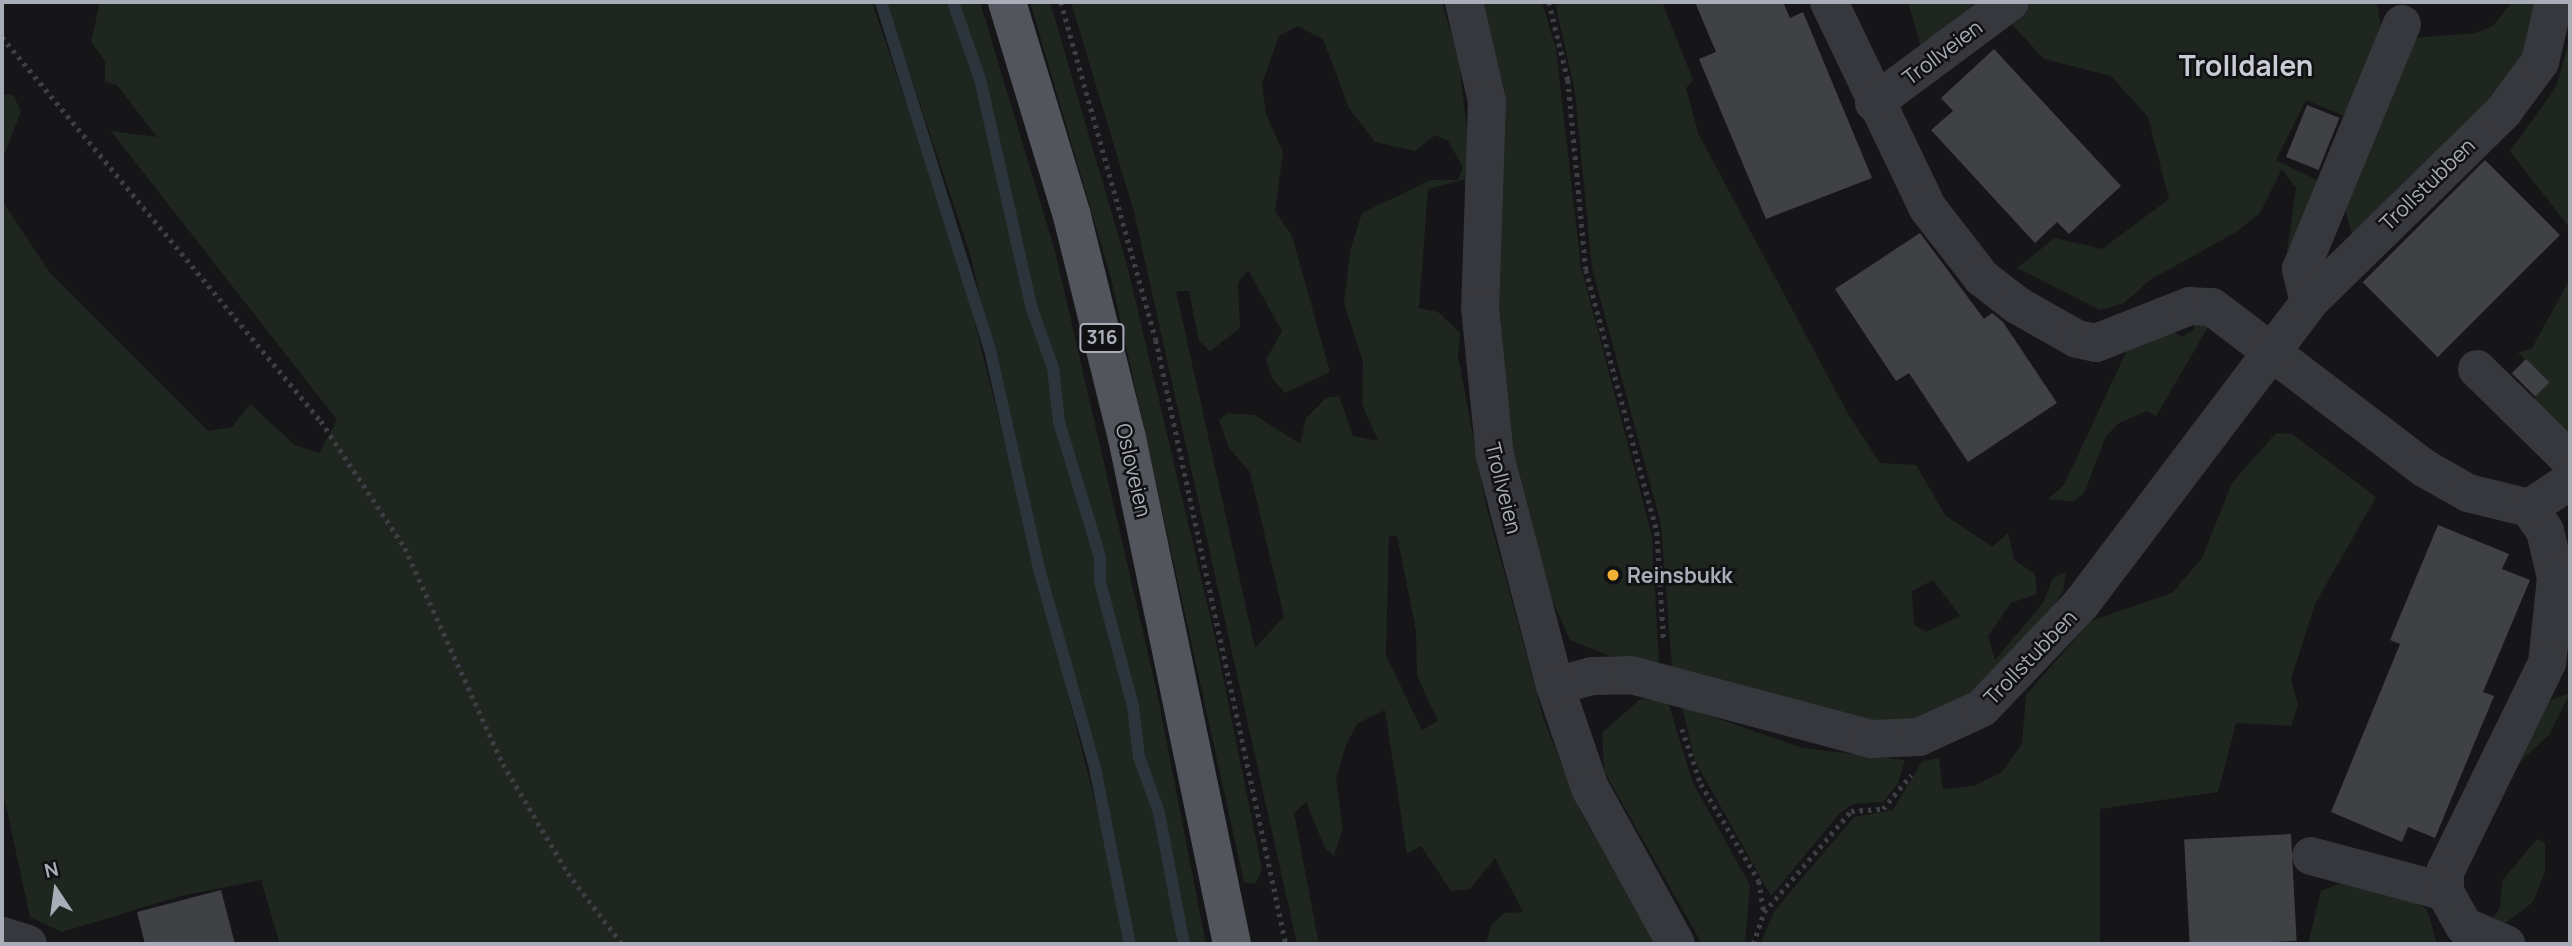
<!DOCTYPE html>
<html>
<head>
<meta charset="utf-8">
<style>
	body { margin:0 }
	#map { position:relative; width:2572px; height:946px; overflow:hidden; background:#161618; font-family:Manrope,sans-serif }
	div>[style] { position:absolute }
	.green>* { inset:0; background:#1e261f }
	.stream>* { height:12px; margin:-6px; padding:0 6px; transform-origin:6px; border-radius:6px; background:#2c353c }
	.building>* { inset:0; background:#404145; transform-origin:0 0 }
	.path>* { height:4.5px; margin-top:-2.25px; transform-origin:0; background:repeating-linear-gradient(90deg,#3d3f44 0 3.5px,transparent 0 8.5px) }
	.minor>* { height:38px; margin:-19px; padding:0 19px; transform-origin:19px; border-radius:19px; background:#37383d }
	.major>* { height:38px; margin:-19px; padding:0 19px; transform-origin:19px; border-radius:19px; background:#53555c }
	.dots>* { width:19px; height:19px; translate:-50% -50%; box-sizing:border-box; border:4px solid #111113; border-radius:50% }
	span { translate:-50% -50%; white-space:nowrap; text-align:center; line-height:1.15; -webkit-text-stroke:5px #111113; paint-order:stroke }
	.shield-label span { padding:2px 5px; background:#111113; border:2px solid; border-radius:5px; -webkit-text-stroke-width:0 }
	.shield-label { font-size:19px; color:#a8adb8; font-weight:700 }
	.street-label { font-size:21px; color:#a8adb8 }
	.poi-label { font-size:21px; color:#a8adb8; font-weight:700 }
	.left { translate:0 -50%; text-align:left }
	.district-label { font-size:28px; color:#c9ccd4; font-weight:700 }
	.frame { position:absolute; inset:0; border:4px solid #a8adb8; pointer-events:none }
	.north { position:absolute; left:21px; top:855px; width:70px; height:70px; -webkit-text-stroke:5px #111113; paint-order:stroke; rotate:347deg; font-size:19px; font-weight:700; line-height:28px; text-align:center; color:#a8adb8 }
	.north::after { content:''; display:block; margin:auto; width:24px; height:32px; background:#a8adb8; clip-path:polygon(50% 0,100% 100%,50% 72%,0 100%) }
</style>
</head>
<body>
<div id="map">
	<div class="green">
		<i style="clip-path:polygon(100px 2px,872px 2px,958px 256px,1104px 838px,1097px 762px,1050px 599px,971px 257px,886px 2px,980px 2px,1055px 251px,1158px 697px,1206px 944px,280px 944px,261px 880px,181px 896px,62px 932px,30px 917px,2px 787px,2px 94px,13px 95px,21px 111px,3px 158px,3px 202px,50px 273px,208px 431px,232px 427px,250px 404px,295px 445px,319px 453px,337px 420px,111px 131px,157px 137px,117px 85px,105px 82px,105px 61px,91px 42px)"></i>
		<i style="clip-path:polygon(1030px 2px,1050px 2px,1128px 269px,1215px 637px,1262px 869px,1255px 884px,1244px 882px,1111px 278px)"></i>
		<i style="clip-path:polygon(evenodd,1071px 2px,1442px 2px,1459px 61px,1468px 140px,1465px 179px,1428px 189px,1419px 308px,1438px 312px,1460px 333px,1458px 356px,1486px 505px,1544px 720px,1580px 811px,1656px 944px,1486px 944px,1491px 925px,1504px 913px,1523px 912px,1495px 858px,1470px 889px,1451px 891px,1421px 846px,1407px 854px,1385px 710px,1357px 724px,1346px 745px,1336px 780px,1343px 828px,1334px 856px,1325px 848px,1306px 802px,1294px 813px,1319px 944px,1297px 944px,1134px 212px,1071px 2px,1297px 26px,1323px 39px,1349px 108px,1375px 142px,1415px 151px,1435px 135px,1448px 141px,1463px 167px,1458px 180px,1431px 180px,1362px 213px,1350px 251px,1344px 303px,1363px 362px,1362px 404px,1378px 441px,1353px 436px,1339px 396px,1326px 398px,1306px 418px,1300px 444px,1255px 415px,1227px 413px,1219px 420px,1229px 448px,1250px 472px,1284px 617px,1255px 648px,1176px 291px,1189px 291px,1199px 341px,1210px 351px,1240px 328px,1238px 283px,1248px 270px,1282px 331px,1266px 360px,1272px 378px,1285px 393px,1330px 372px,1292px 236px,1275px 211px,1283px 152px,1266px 114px,1262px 84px,1279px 36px,1297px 26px,1071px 2px,1389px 536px,1397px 536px,1416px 631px,1417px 676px,1438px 721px,1422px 730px,1386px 656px,1389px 536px)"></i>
		<i style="clip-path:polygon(1482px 2px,1542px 2px,1556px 49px,1581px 267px,1652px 536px,1659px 664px,1610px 656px,1570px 640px,1547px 588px,1508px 433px,1498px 284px,1505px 92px)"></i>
		<i style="clip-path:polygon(evenodd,1555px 2px,1662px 2px,1693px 80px,1686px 88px,1698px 133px,1848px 414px,1880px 463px,1916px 465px,1945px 515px,1992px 547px,2008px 533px,2014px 560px,2035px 574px,2037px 594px,2011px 603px,1988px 636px,1995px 660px,2043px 603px,2053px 578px,2066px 572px,2063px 592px,2043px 620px,1995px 674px,1957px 702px,1894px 726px,1756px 694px,1672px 667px,1661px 524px,1592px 268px,1575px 92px,1555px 2px,1933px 580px,1960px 616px,1926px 632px,1914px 625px,1912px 591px,1933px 580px)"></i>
		<i style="clip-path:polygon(1908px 2px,1993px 2px,1922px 51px)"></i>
		<i style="clip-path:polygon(2026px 2px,2499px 2px,2377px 4px,2381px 26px,2350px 118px,2306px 100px,2276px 160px,2323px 183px,2292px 253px,2287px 251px,2296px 188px,2282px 169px,2260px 213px,2238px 231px,2150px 280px,2124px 303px,2100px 310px,2017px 268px,2055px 238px,2102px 249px,2169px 199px,2148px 117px,2111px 76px,2044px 59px,2005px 17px)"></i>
		<i style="clip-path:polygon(2512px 2px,2545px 2px,2526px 74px,2353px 239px,2345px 209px,2413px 38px,2476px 33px,2493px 26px)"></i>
		<i style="clip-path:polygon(2570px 38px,2570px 256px,2568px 226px,2510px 151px,2556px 87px)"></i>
		<i style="clip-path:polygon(2570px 279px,2570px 440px,2527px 405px,2549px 382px,2518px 353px,2532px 348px)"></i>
		<i style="clip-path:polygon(2194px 317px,2210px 324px,2156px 416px,2147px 411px,2119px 423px,2106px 436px,2084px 493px,2073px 502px,2048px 499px,2064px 485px,2128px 348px,2173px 332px,2182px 337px,2194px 329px)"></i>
		<i style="clip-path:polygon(2276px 433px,2292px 434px,2376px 497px,2315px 604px,2291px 679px,2298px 705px,2291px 726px,2236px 723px,2218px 792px,2100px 809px,2100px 944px,1760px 944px,1775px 910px,1854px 817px,1893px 810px,1922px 761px,1939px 758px,1943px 789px,1974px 786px,2002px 772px,2022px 744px,2026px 695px,2091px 621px,2172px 593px,2202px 558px,2232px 483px)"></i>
		<i style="clip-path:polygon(2570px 693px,2549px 735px,2521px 761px,2470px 850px,2462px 884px,2468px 904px,2489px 923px,2500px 908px,2502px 881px,2537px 839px,2545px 843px,2545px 871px,2533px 902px,2495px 931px,2458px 899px,2460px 859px,2545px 702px)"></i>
		<i style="clip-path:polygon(1640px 699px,1668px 702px,1693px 783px,1750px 885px,1745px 944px,1702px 944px,1604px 771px,1602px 733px)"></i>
		<i style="clip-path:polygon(1682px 706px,1802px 748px,1905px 760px,1898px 783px,1883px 802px,1853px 804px,1840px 813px,1771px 896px,1695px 761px)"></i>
		<i style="clip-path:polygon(2343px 882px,2395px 892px,2427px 909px,2437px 944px,2308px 944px,2321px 891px)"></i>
	</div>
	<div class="stream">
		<i style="left:881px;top:2px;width:369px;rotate:72.6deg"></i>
		<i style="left:991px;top:354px;width:224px;rotate:77.4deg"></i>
		<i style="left:1040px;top:573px;width:203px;rotate:74.2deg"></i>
		<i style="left:1095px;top:768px;width:179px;rotate:78.8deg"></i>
		<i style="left:953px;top:2px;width:82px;rotate:70.7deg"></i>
		<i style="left:980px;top:79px;width:236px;rotate:77.3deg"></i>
		<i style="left:1032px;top:309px;width:63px;rotate:70.4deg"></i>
		<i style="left:1053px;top:368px;width:54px;rotate:83.7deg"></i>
		<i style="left:1059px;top:422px;width:141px;rotate:73.1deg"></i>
		<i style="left:1100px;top:557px;width:25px;rotate:90deg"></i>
		<i style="left:1100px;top:582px;width:128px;rotate:75.1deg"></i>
		<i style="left:1133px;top:706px;width:51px;rotate:83.3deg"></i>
		<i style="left:1139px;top:757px;width:59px;rotate:70.3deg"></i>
		<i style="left:1159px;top:813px;width:133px;rotate:79.2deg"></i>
	</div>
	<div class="building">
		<i style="clip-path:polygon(1695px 2px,1783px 2px,1790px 18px,1803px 12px,1872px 178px,1766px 219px,1699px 59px,1716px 52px)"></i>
		<i style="clip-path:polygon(1994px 49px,2121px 186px,2069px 234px,2057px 222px,2035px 243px,1931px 130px,1953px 111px,1941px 98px)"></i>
		<i style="left:2307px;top:105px;width:35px;height:56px;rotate:22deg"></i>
		<i style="left:2485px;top:160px;width:106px;height:173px;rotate:45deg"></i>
		<i style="clip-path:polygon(1920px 233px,1984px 319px,1992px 313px,2003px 322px,2057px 403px,1968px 462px,1909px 373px,1896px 381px,1835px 289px)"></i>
		<i style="left:2526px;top:359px;width:33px;height:20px;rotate:45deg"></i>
		<i style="clip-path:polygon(2438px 525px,2509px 554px,2502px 569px,2530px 580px,2483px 692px,2494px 696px,2435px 838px,2408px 827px,2402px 842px,2331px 812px,2400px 644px,2390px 640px)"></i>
		<i style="left:2291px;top:834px;width:107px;height:107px;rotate:87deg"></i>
		<i style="clip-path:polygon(221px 890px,235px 944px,145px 944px,137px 912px)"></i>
	</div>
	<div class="path">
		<i style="left:1061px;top:2px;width:351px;rotate:74.3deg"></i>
		<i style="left:1156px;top:340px;width:618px;rotate:77.85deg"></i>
		<i style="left:1549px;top:2px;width:80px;rotate:76.3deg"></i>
		<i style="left:1568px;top:80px;width:191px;rotate:84.6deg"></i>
		<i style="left:1586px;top:270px;width:271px;rotate:74.8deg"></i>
		<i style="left:1657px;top:532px;width:110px;rotate:86.4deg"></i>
		<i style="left:2px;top:37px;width:499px;rotate:50.3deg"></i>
		<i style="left:321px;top:421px;width:152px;rotate:56.5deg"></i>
		<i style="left:405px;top:548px;width:237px;rotate:65.6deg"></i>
		<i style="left:503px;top:764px;width:127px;rotate:59.2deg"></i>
		<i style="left:568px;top:873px;width:89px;rotate:52.7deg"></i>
		<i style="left:1682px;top:729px;width:58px;rotate:70.9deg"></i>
		<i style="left:1701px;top:784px;width:113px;rotate:59.1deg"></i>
		<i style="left:1759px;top:881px;width:31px;rotate:81deg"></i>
		<i style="left:1753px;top:944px;width:34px;rotate:-71deg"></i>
		<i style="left:1764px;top:912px;width:133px;rotate:-49.3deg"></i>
		<i style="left:1851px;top:811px;width:32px;rotate:-4deg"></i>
		<i style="left:1883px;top:809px;width:44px;rotate:-50.5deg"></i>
	</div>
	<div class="minor">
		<i style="left:1464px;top:2px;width:102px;rotate:76.9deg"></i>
		<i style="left:1487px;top:101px;width:206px;rotate:91.9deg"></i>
		<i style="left:1480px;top:307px;width:150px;rotate:84.3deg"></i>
		<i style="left:1495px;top:456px;width:238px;rotate:75.4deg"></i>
		<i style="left:1555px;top:686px;width:108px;rotate:71.1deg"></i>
		<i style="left:1590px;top:788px;width:178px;rotate:61.1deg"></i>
		<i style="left:1829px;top:2px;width:227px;rotate:64.4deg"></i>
		<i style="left:1927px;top:207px;width:90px;rotate:52.2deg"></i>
		<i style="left:1982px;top:278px;width:44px;rotate:37.6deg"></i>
		<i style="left:2017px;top:305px;width:69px;rotate:29.5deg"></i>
		<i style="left:2077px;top:339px;width:19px;rotate:12deg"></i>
		<i style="left:2096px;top:343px;width:101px;rotate:-21.5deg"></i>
		<i style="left:2190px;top:306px;width:22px;rotate:3deg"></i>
		<i style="left:2212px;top:307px;width:266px;rotate:37.2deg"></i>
		<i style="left:2424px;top:468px;width:51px;rotate:29.6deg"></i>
		<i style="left:2468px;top:493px;width:63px;rotate:13.8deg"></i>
		<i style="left:2529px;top:508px;width:28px;rotate:55deg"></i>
		<i style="left:2545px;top:531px;width:48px;rotate:76.8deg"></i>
		<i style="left:2556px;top:578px;width:85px;rotate:96deg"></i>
		<i style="left:2547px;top:663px;width:233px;rotate:116deg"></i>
		<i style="left:2445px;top:872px;width:20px;rotate:90deg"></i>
		<i style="left:1874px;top:103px;width:169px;rotate:-36.6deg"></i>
		<i style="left:2309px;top:302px;width:34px;rotate:-104deg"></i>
		<i style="left:2301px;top:269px;width:265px;rotate:-67.6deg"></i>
		<i style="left:2477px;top:369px;width:130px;rotate:44.4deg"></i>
		<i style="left:2529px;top:508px;width:49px;rotate:-33.4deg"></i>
		<i style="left:1555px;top:686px;width:38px;rotate:-15deg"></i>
		<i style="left:1592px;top:676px;width:39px;rotate:-1deg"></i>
		<i style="left:1631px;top:675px;width:248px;rotate:14.9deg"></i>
		<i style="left:1871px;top:739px;width:48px;rotate:-2.4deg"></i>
		<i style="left:1919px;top:737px;width:69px;rotate:-24.7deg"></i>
		<i style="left:1982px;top:708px;width:144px;rotate:-46.4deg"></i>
		<i style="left:2081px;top:604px;width:378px;rotate:-52.9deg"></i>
		<i style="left:2309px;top:302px;width:272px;rotate:-44.4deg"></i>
		<i style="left:2503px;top:112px;width:62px;rotate:-53.5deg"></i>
		<i style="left:2540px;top:62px;width:62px;rotate:-76.9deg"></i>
		<i style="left:2311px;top:856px;width:139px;rotate:15deg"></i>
		<i style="left:2445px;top:892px;width:39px;rotate:61deg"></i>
		<i style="left:2464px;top:926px;width:46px;rotate:23.2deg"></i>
		<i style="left:2px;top:936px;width:27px;rotate:17deg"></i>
	</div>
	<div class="major">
		<i style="left:1007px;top:2px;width:224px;rotate:73.1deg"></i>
		<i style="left:1072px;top:216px;width:229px;rotate:76.1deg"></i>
		<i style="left:1127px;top:438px;width:517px;rotate:78.28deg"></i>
	</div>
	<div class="dots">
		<i style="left:1613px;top:575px;background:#f2b134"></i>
	</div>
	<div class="shield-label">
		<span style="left:1102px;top:338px">316</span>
	</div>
	<div class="street-label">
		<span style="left:1942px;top:52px;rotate:-37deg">Trollveien</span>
		<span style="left:2427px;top:184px;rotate:-44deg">Trollstubben</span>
		<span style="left:1134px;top:470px;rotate:77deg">Osloveien</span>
		<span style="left:1504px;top:488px;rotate:76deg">Trollveien</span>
		<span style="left:2030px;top:657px;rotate:-46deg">Trollstubben</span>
	</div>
	<div class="poi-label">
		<span class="left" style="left:1627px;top:575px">Reinsbukk</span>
	</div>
	<div class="district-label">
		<span style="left:2246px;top:65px">Trolldalen</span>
	</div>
	<div class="frame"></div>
	<div class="north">N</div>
</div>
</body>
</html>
